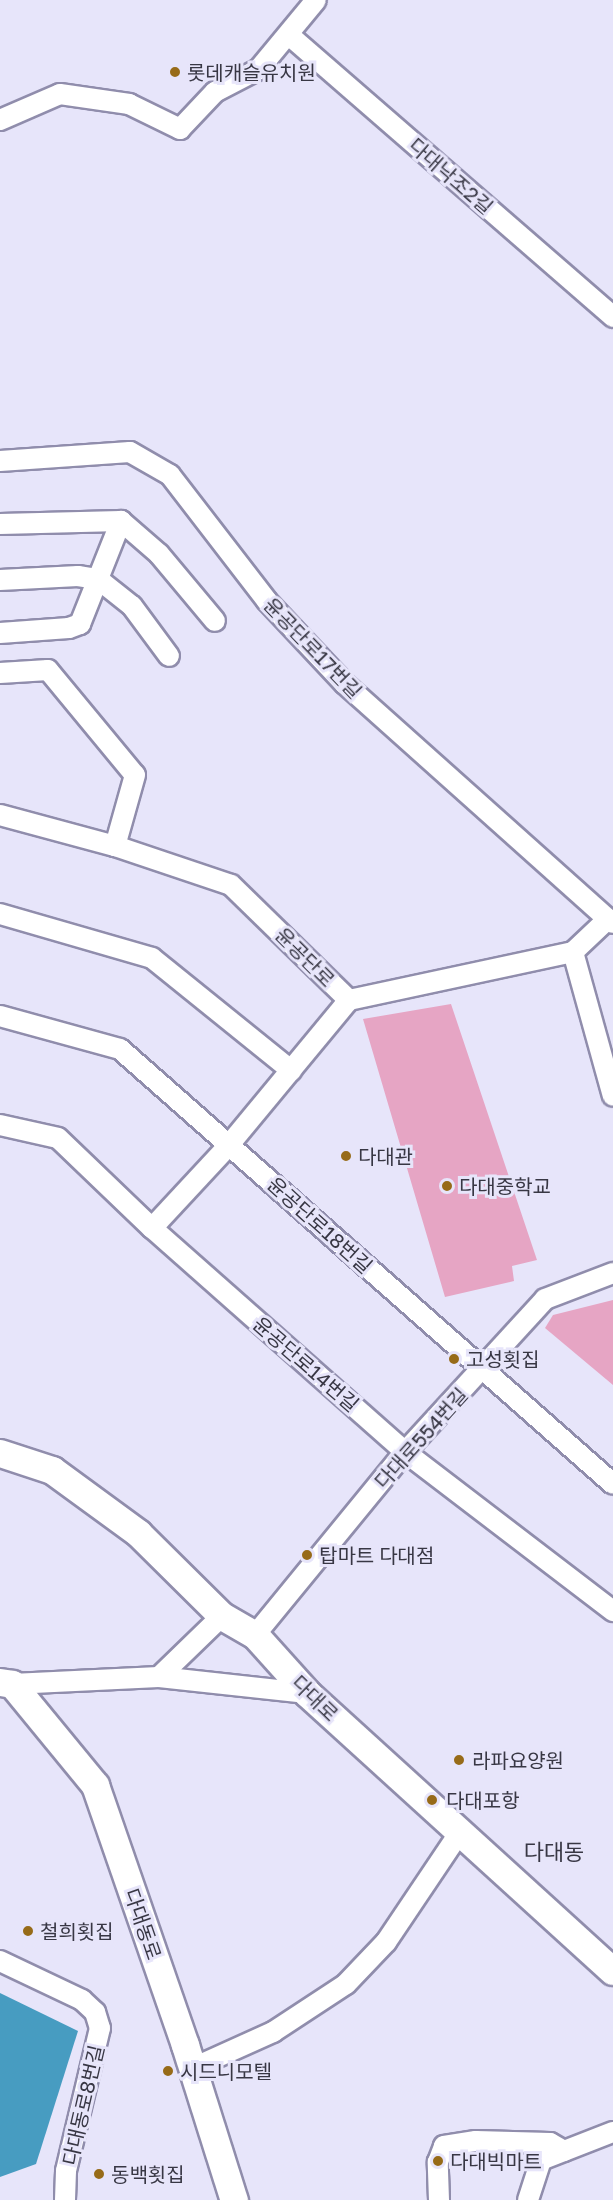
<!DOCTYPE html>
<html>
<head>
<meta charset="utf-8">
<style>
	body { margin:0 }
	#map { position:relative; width:613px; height:2200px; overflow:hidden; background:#e7e5fa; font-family:"Golos Text","Noto Sans KR",sans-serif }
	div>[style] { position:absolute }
	.green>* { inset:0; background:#e6a5c4 }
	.water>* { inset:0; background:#479cc1 }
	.roads { filter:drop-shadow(2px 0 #908dac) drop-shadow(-2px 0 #908dac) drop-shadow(0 2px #908dac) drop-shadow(0 -2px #908dac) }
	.street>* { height:20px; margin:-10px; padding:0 10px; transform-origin:10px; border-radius:10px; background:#fff }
	.secondary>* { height:27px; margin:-13.5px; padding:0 13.5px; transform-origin:13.5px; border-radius:13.5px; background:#fff }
	.dots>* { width:16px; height:16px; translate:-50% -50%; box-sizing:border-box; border:3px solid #e7e5fa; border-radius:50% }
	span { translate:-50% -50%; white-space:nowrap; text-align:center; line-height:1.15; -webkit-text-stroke:6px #e7e5fa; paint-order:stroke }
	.poi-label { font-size:20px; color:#383744 }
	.left { translate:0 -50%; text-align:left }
	.street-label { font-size:20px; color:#383744 }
	.quarter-label { font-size:22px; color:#383744 }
</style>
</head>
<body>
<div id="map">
	<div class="green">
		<i style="clip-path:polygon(451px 1004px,537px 1260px,512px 1266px,514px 1281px,445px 1297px,363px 1019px)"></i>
		<i style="clip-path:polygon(613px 1300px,613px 1385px,545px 1328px,553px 1315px)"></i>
	</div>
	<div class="water">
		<i style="clip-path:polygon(0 1993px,78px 2031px,36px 2164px,0 2177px)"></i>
	</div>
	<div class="roads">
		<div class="street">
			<i style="left:289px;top:35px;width:430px;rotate:41deg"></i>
			<i style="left:0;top:120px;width:65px;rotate:-23.4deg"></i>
			<i style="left:60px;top:94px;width:70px;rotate:8.2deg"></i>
			<i style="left:129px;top:104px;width:57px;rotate:26.1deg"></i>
			<i style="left:180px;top:129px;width:51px;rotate:-46.6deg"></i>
			<i style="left:215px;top:92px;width:50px;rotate:-27.6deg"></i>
			<i style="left:259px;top:69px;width:89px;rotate:-50.4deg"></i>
			<i style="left:0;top:461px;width:130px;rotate:-4deg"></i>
			<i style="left:130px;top:452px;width:46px;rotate:29.9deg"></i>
			<i style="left:170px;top:475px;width:159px;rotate:52.4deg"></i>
			<i style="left:267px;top:601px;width:114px;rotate:46.8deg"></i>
			<i style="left:345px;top:684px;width:353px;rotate:41.8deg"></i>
			<i style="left:0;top:524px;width:121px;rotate:-1.4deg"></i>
			<i style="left:0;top:580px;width:78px;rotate:-2.9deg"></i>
			<i style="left:78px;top:576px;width:20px;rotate:9deg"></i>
			<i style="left:98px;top:579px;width:43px;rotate:38.5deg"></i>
			<i style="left:132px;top:606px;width:62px;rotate:53.5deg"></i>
			<i style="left:0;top:633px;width:69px;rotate:-4.1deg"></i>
			<i style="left:69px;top:628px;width:12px;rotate:-20deg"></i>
			<i style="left:80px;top:624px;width:111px;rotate:-68.3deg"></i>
			<i style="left:121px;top:521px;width:50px;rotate:41deg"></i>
			<i style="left:159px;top:554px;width:87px;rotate:50.1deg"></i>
			<i style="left:0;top:673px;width:48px;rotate:-3.6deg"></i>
			<i style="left:48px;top:670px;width:136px;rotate:50.4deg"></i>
			<i style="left:135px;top:775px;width:74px;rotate:105.7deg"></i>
			<i style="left:0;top:815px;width:119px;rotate:15.1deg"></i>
			<i style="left:115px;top:846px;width:122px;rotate:18.6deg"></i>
			<i style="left:231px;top:885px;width:165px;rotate:44.3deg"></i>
			<i style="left:0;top:914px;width:158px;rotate:16.1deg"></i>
			<i style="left:152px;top:958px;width:179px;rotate:38.9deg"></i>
			<i style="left:573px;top:952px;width:149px;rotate:74.5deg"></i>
			<i style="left:349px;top:1000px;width:229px;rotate:-12.1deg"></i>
			<i style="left:573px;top:952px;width:48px;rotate:-43.3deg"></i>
			<i style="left:608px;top:919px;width:6px;rotate:39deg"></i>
			<i style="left:0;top:1016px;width:124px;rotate:15.4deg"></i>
			<i style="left:120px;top:1049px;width:657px;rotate:41.42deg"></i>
			<i style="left:0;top:1125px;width:59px;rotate:12.6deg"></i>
			<i style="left:58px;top:1138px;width:130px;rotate:43.8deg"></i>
			<i style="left:152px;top:1228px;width:338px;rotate:41.5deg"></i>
			<i style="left:405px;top:1452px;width:262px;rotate:37.4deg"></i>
			<i style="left:152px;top:1228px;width:113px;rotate:-47.1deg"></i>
			<i style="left:229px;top:1145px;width:188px;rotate:-50.4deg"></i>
			<i style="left:255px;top:1635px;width:237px;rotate:-50.7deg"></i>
			<i style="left:405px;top:1452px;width:207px;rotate:-47.5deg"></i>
			<i style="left:545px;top:1299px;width:73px;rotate:-20.9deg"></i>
			<i style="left:159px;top:1677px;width:88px;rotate:-44.1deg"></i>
			<i style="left:12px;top:1684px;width:147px;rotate:-2.7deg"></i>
			<i style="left:159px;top:1677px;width:149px;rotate:6.2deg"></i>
			<i style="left:0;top:1961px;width:91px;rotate:25.4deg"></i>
			<i style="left:82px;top:2000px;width:18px;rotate:43deg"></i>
			<i style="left:95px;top:2012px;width:17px;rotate:73deg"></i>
			<i style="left:100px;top:2028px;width:147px;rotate:103.4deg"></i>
			<i style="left:66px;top:2171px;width:29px;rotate:92deg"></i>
			<i style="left:193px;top:2068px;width:88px;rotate:-24.2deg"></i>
			<i style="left:273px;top:2032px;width:87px;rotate:-33.3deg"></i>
			<i style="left:346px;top:1984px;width:58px;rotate:-46.4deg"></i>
			<i style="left:386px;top:1942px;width:133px;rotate:-56.1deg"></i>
			<i style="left:439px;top:2200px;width:38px;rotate:-92deg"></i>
			<i style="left:438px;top:2162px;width:17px;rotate:-69deg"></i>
			<i style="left:444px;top:2146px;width:32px;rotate:-9deg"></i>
			<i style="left:476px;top:2141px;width:74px;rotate:1.5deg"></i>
			<i style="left:550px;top:2143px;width:16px;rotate:30deg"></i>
			<i style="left:528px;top:2200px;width:42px;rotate:-72deg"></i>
			<i style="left:541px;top:2160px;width:77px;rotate:-21.3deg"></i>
		</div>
		<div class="secondary">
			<i style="left:0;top:1453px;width:55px;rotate:18.1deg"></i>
			<i style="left:52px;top:1470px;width:107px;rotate:36.2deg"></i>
			<i style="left:138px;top:1533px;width:118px;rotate:44.7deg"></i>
			<i style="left:222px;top:1616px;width:38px;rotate:30deg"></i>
			<i style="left:255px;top:1635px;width:78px;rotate:48.1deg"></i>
			<i style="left:307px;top:1693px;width:413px;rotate:42.3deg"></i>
			<i style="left:0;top:1682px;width:12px;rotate:9deg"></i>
			<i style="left:12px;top:1684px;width:131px;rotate:50.6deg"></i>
			<i style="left:95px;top:1785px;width:275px;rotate:70.9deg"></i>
			<i style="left:185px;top:2045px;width:163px;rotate:72.5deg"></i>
		</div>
	</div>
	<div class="dots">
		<i style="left:175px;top:72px;background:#976b18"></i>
		<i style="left:346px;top:1156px;background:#976b18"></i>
		<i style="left:447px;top:1186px;background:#976b18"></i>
		<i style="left:454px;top:1359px;background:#976b18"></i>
		<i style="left:307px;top:1555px;background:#976b18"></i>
		<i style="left:459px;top:1760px;background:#976b18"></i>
		<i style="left:432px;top:1800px;background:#976b18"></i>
		<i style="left:28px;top:1931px;background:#976b18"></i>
		<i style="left:168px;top:2071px;background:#976b18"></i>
		<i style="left:438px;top:2161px;background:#976b18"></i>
		<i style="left:99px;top:2174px;background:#976b18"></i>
	</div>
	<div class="poi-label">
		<span class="left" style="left:187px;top:72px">롯데캐슬유치원</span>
		<span class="left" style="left:358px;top:1156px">다대관</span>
		<span class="left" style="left:459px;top:1186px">다대중학교</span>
		<span class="left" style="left:466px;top:1359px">고성횟집</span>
		<span class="left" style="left:319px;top:1555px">탑마트 다대점</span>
		<span class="left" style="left:472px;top:1760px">라파요양원</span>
		<span class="left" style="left:446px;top:1800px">다대포항</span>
		<span class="left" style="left:40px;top:1931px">철희횟집</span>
		<span class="left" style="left:180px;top:2071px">시드니모텔</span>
		<span class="left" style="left:450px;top:2161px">다대빅마트</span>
		<span class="left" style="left:111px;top:2174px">동백횟집</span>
	</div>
	<div class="street-label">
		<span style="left:451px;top:176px;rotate:41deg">다대낙조2길</span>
		<span style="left:313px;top:648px;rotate:46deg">윤공단로17번길</span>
		<span style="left:305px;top:957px;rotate:45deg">윤공단로</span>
		<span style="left:320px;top:1225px;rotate:42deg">윤공단로18번길</span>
		<span style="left:306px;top:1364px;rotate:41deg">윤공단로14번길</span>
		<span style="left:421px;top:1438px;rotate:-48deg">다대로554번길</span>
		<span style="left:315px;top:1698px;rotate:44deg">다대로</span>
		<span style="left:143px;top:1924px;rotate:71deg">다대동로</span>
		<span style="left:83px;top:2105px;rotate:-77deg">다대동로8번길</span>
	</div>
	<div class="quarter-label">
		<span style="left:554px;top:1852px">다대동</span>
	</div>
</div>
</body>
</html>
